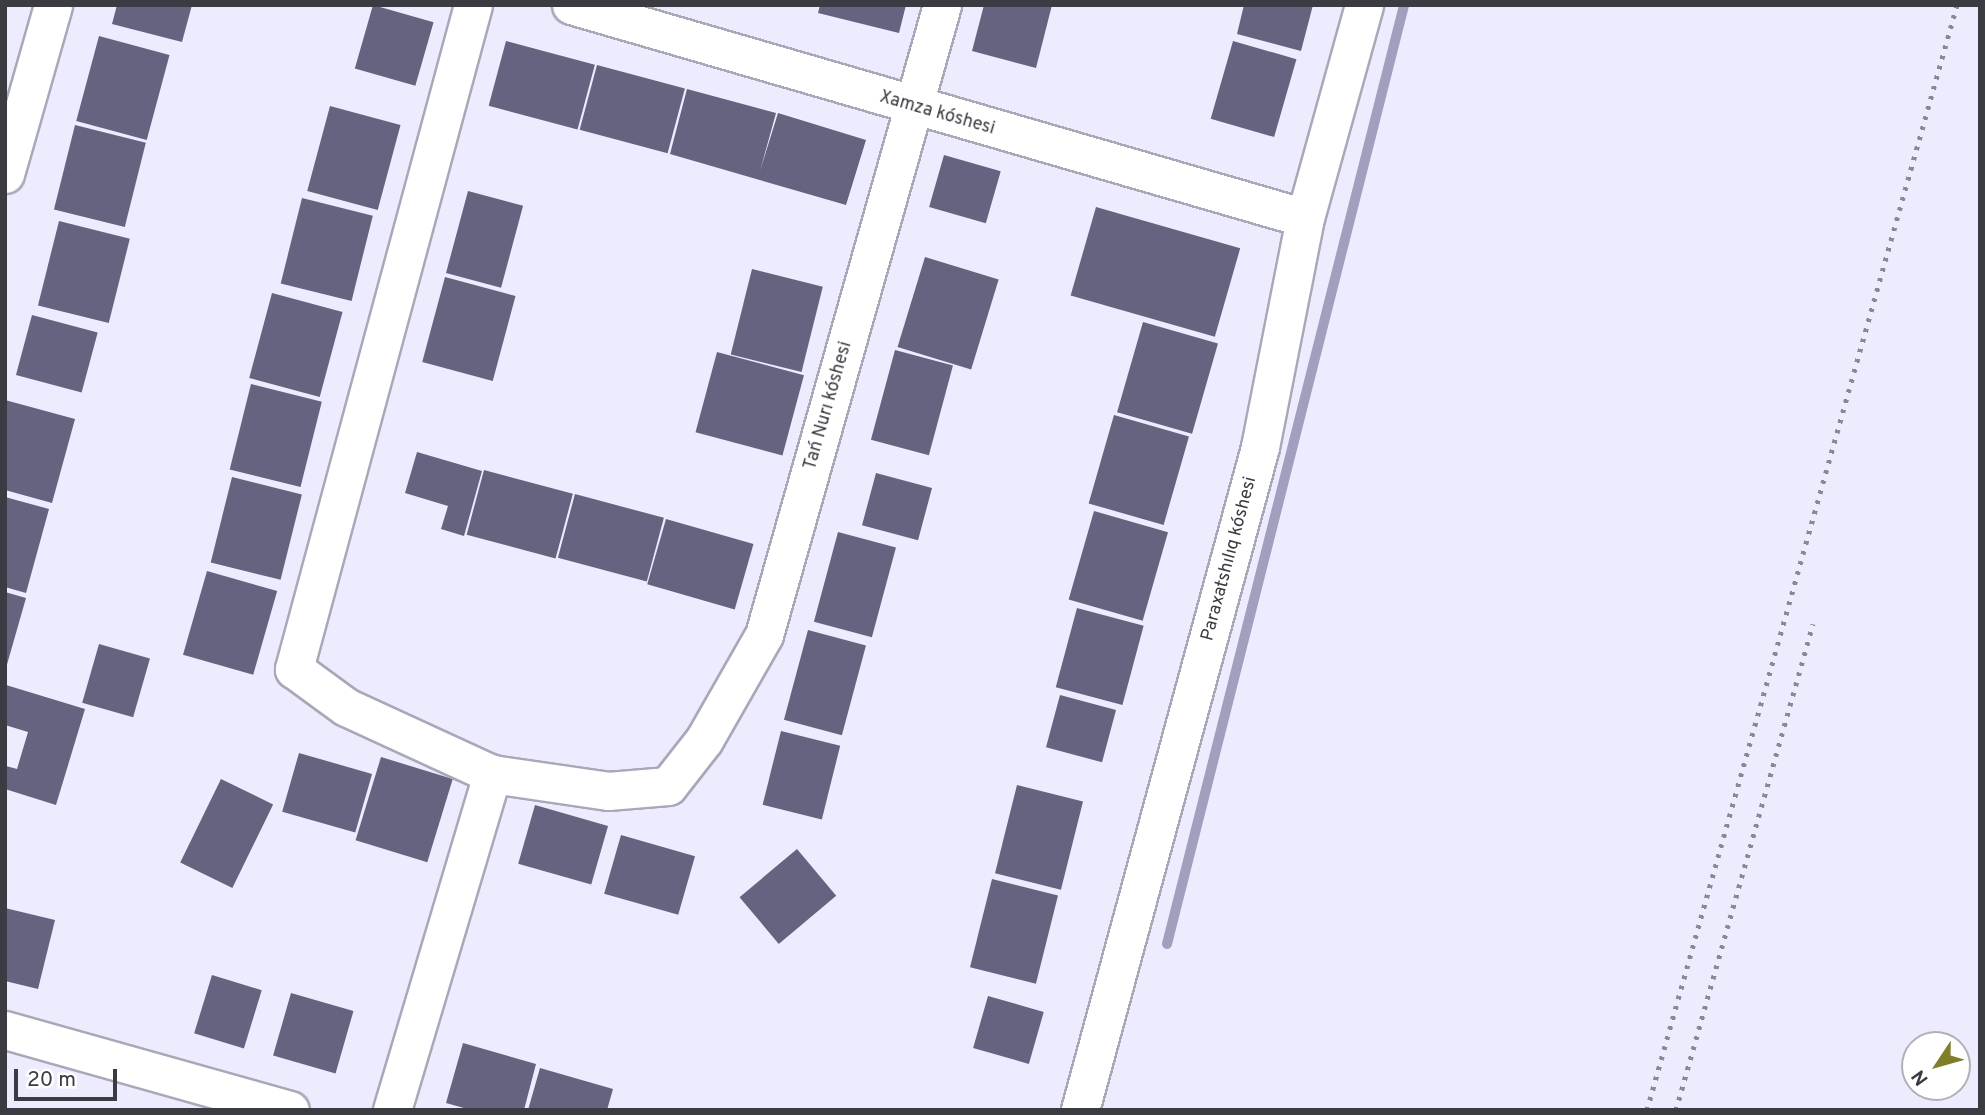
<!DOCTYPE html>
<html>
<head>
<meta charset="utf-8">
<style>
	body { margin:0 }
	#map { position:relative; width:1985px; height:1115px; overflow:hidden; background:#edecfe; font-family:Overpass,sans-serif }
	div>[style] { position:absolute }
	.stream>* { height:10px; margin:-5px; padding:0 5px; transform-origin:5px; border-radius:5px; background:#a19fbe }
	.building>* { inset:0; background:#65637f; transform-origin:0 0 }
	.roads { filter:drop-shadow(2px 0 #a9a8b9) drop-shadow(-2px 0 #a9a8b9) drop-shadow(0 2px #a9a8b9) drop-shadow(0 -2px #a9a8b9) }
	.minor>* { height:37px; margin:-18.5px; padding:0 18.5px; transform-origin:18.5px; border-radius:18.5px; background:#fff }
	.rail>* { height:5px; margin-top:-2.5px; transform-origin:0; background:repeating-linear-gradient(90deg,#898894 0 3.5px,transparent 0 10.5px) }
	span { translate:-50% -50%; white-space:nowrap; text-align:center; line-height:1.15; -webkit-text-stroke:7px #fff; paint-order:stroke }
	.street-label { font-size:18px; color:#3b3b42 }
	.frame { position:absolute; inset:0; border:7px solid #3b3b42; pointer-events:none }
	.north { position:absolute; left:1901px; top:1031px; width:70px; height:70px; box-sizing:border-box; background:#fff; border:2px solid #b1b1b3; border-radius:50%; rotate:234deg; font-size:19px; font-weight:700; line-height:28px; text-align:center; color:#3b3b42 }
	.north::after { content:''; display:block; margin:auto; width:24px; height:32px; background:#807e27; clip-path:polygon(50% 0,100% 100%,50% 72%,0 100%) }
	.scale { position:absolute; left:14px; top:1069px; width:103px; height:32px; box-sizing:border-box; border:4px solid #3b3b42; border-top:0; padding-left:9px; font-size:21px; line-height:24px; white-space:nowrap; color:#3b3b42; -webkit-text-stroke:5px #fff; paint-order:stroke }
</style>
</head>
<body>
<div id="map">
	<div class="stream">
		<i style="left:1167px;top:944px;width:968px;rotate:-75.83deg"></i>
	</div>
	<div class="building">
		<i style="clip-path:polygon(117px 5px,192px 5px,182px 42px,112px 24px)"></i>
		<i style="left:373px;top:5px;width:63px;height:66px;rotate:16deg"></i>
		<i style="clip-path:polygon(820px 5px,906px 5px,899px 33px,818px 13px)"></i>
		<i style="clip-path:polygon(984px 5px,1052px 5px,1036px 68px,972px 51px)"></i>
		<i style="clip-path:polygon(1244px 5px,1313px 5px,1301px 51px,1237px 34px)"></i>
		<i style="left:99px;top:36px;width:73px;height:88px;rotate:15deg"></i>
		<i style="left:506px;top:41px;width:92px;height:67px;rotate:15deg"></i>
		<i style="left:1233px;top:41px;width:66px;height:81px;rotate:16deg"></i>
		<i style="left:597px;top:65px;width:91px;height:67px;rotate:15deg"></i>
		<i style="clip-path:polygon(687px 89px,776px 113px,760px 171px,778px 113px,866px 140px,846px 205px,670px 154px)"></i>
		<i style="left:330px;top:106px;width:73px;height:88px;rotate:15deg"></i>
		<i style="left:75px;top:125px;width:73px;height:87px;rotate:14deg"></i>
		<i style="left:944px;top:155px;width:59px;height:54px;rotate:16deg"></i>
		<i style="left:468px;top:191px;width:57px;height:85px;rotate:15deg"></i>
		<i style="left:302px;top:198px;width:73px;height:88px;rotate:14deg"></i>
		<i style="left:1096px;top:207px;width:150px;height:92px;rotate:16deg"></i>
		<i style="left:59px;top:221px;width:73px;height:87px;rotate:14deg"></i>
		<i style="left:925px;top:257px;width:77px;height:94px;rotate:17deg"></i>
		<i style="left:752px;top:269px;width:73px;height:88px;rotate:14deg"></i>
		<i style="left:445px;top:277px;width:73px;height:88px;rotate:15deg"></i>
		<i style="left:272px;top:293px;width:73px;height:88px;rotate:15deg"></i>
		<i style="left:32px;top:315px;width:68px;height:62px;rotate:15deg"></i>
		<i style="left:1143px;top:322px;width:78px;height:94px;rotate:16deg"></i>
		<i style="left:895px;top:350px;width:60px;height:93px;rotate:15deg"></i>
		<i style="left:717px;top:352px;width:90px;height:83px;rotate:15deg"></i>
		<i style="left:251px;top:384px;width:73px;height:88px;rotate:14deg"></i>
		<i style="clip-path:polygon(5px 400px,75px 419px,52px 503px,5px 490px)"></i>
		<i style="left:1114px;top:415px;width:78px;height:92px;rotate:16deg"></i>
		<i style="clip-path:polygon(417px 452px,482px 471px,464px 536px,441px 529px,448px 506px,405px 493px)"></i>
		<i style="left:484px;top:470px;width:92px;height:67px;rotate:15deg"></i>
		<i style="left:876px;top:473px;width:58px;height:54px;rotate:15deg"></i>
		<i style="left:232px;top:477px;width:72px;height:88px;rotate:14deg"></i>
		<i style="left:575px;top:494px;width:92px;height:66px;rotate:15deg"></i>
		<i style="clip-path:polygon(5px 497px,49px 509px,26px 593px,5px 587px)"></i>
		<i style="left:1094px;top:511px;width:77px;height:92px;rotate:16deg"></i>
		<i style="left:666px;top:519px;width:91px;height:68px;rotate:16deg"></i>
		<i style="left:838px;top:532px;width:60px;height:93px;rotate:15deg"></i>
		<i style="left:207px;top:571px;width:73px;height:87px;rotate:16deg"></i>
		<i style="clip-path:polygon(5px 592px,26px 598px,6px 668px,5px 667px)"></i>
		<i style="left:1077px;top:608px;width:69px;height:82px;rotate:15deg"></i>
		<i style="left:808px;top:630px;width:60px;height:93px;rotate:15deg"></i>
		<i style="left:99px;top:644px;width:53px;height:61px;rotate:16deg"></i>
		<i style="clip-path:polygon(6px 685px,85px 709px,56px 805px,5px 789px,6px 766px,17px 769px,28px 732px,5px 725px)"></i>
		<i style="left:1060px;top:695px;width:58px;height:54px;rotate:15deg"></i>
		<i style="left:781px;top:731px;width:61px;height:76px;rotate:14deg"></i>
		<i style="left:299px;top:753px;width:76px;height:61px;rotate:16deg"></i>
		<i style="left:381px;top:757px;width:75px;height:87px;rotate:17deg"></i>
		<i style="left:221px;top:779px;width:58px;height:93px;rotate:26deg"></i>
		<i style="left:1017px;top:785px;width:68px;height:91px;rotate:14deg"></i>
		<i style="left:535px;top:805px;width:76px;height:61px;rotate:16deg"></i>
		<i style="left:621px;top:835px;width:77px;height:61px;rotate:16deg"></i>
		<i style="left:797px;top:849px;width:61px;height:75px;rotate:50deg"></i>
		<i style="left:992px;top:879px;width:68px;height:91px;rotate:14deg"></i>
		<i style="clip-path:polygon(5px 908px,55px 920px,38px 989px,5px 981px)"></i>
		<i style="left:212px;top:975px;width:52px;height:61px;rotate:17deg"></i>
		<i style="left:291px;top:993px;width:65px;height:65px;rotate:16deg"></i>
		<i style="left:988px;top:996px;width:58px;height:54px;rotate:16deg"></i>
		<i style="clip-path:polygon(463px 1043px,536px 1064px,524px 1110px,471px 1110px,446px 1103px)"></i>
		<i style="clip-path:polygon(540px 1068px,613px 1089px,607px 1110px,528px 1110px)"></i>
	</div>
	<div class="roads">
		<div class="minor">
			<i style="left:473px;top:5px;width:688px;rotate:105.09deg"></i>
			<i style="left:294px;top:669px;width:64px;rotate:36.2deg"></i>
			<i style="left:346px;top:707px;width:161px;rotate:24.7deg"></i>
			<i style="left:492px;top:774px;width:117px;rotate:8.3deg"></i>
			<i style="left:608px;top:791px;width:60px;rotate:-4.8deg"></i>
			<i style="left:668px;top:786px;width:58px;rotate:-52deg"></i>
			<i style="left:704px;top:740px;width:121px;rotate:-60.3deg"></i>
			<i style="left:764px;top:635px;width:655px;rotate:-74.22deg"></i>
			<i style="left:571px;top:5px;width:764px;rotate:16.18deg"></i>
			<i style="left:5px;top:174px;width:176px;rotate:-74.1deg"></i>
			<i style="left:5px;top:1030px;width:296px;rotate:15.7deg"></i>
			<i style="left:392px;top:1110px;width:351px;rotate:-73.4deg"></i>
			<i style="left:1080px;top:1110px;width:687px;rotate:-74.81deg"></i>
			<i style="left:1260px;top:447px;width:233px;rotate:-78.9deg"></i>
			<i style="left:1305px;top:218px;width:221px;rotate:-74.5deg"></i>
		</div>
	</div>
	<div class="rail">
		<i style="left:1647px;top:1110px;width:1148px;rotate:-74.33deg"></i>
		<i style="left:1676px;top:1110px;width:505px;rotate:-74.26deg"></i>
	</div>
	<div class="street-label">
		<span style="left:937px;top:114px;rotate:16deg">Xamza kóshesi</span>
		<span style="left:829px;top:406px;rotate:-74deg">Tań Nurı kóshesi</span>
		<span style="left:1230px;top:559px;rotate:-75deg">Paraxatshılıq kóshesi</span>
	</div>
	<div class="frame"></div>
	<div class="north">N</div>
	<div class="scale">20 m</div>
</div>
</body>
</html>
